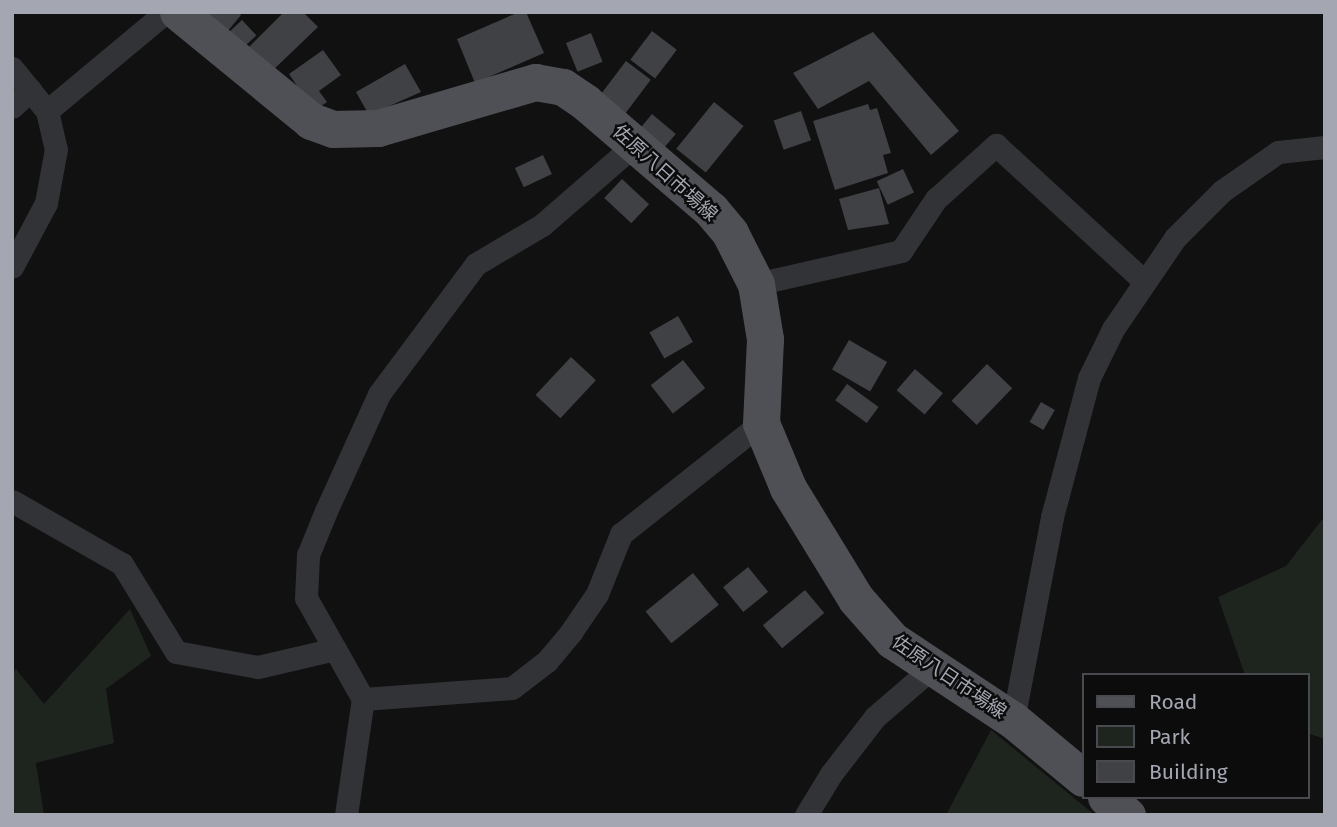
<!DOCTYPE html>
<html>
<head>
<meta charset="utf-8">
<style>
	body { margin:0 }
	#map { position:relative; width:1337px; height:827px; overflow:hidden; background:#111112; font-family:"Fira Sans","Noto Sans JP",sans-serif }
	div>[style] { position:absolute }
	.green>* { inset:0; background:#1e241e }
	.building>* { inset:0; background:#404145; transform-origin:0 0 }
	.street>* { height:23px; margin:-11.5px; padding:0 11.5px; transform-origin:11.5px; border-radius:11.5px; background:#323336 }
	.primary>* { height:37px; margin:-18.5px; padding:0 18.5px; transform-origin:18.5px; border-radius:18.5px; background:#4f5055 }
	span { translate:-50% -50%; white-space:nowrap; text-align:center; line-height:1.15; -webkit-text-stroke:5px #0c0c0d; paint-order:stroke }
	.street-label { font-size:19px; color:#a4a7b1 }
	.frame { position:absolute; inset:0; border:14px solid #a4a7b1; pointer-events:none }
	.legend { position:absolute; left:1082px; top:673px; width:228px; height:126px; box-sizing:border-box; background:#0c0c0d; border:2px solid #494a4f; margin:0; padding:9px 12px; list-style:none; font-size:21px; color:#a4a7b1 }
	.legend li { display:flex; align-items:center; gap:14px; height:35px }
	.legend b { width:35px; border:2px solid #494a4f }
</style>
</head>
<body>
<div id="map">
	<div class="green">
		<i style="clip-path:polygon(1325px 516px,1325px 739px,1307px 733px,1307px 675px,1245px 675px,1218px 597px,1286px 566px)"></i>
		<i style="clip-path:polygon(130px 609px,151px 656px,106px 689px,114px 743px,36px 763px,44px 815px,12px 815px,12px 673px,16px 669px,44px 704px)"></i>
		<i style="clip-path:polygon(991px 730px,1095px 815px,946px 815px)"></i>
	</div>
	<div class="building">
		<i style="clip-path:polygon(203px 12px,238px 12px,241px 15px,227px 32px)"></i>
		<i style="clip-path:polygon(284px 12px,303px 12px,318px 27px,271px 72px,247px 49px)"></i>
		<i style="clip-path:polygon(519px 12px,526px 12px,544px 53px,475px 83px,457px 39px)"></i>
		<i style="left:242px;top:20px;width:21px;height:18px;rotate:47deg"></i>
		<i style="left:652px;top:31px;width:31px;height:36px;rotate:37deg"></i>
		<i style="clip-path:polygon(873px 32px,959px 131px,931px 155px,869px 81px,818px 109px,793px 73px)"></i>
		<i style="left:591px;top:33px;width:31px;height:27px;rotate:68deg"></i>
		<i style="clip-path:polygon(323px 50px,341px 75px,319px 91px,327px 102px,314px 111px,289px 74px)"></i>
		<i style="left:626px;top:61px;width:31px;height:43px;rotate:37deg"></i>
		<i style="clip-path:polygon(405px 64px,421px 92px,369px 115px,356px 92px)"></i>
		<i style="left:714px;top:102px;width:38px;height:60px;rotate:39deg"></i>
		<i style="clip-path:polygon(868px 104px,870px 110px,877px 108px,891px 153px,883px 155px,888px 173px,835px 190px,813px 121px)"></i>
		<i style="left:801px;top:111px;width:31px;height:29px;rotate:71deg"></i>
		<i style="left:652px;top:114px;width:31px;height:26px;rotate:40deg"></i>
		<i style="left:543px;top:155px;width:21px;height:31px;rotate:65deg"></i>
		<i style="left:903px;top:169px;width:26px;height:29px;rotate:65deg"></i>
		<i style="left:622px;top:179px;width:37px;height:26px;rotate:43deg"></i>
		<i style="clip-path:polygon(879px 188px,889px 224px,848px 230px,839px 199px)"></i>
		<i style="left:678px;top:316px;width:30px;height:33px;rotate:60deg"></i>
		<i style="left:849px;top:340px;width:44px;height:34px;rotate:30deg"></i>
		<i style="left:571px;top:357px;width:34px;height:52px;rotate:43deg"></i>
		<i style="left:683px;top:360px;width:36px;height:41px;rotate:52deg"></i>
		<i style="left:987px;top:364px;width:35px;height:51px;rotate:44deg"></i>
		<i style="left:915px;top:369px;width:37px;height:28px;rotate:41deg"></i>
		<i style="left:847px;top:384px;width:39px;height:20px;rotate:36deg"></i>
		<i style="left:1041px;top:402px;width:16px;height:23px;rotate:30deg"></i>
		<i style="left:748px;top:567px;width:32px;height:32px;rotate:51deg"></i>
		<i style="left:693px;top:573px;width:41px;height:61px;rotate:51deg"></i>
		<i style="left:805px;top:590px;width:30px;height:55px;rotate:50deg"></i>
	</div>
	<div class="street">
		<i style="left:12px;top:68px;width:55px;rotate:50.9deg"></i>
		<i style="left:47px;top:111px;width:39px;rotate:77deg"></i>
		<i style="left:56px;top:149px;width:55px;rotate:100.5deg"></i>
		<i style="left:46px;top:203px;width:72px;rotate:118deg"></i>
		<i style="left:12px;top:107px;width:25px;rotate:-43deg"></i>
		<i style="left:47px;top:111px;width:155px;rotate:-39.8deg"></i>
		<i style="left:756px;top:284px;width:149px;rotate:-12.8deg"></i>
		<i style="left:901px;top:251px;width:63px;rotate:-56.1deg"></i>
		<i style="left:936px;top:199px;width:81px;rotate:-42deg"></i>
		<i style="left:996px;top:145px;width:200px;rotate:42.6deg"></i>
		<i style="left:12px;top:501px;width:127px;rotate:29.8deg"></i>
		<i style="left:122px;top:564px;width:103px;rotate:58.5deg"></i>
		<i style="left:176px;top:652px;width:83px;rotate:10.4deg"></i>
		<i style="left:258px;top:667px;width:79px;rotate:-13.2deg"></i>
		<i style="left:363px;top:699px;width:149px;rotate:-4.2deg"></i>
		<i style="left:512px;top:688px;width:44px;rotate:-37.6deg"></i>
		<i style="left:547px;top:661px;width:38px;rotate:-50deg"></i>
		<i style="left:571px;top:632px;width:46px;rotate:-55.6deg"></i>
		<i style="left:597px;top:594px;width:65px;rotate:-68.2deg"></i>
		<i style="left:621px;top:534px;width:179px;rotate:-38.4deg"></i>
		<i style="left:1013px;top:720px;width:207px;rotate:-79.1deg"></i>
		<i style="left:1052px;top:517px;width:144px;rotate:-75.1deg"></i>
		<i style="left:1089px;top:378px;width:55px;rotate:-63.9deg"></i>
		<i style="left:1113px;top:329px;width:110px;rotate:-55.7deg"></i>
		<i style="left:1175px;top:238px;width:66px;rotate:-45deg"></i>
		<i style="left:1222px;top:191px;width:68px;rotate:-34.9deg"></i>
		<i style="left:1278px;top:152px;width:47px;rotate:-6.1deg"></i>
		<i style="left:346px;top:815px;width:117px;rotate:-81.7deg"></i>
		<i style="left:363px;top:699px;width:116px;rotate:-119.4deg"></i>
		<i style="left:306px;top:598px;width:43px;rotate:-87.3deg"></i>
		<i style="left:308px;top:555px;width:48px;rotate:-67.8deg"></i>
		<i style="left:326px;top:511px;width:128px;rotate:-65.6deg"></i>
		<i style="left:379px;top:394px;width:162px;rotate:-53.3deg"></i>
		<i style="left:476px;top:264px;width:77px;rotate:-30.6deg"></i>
		<i style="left:542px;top:225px;width:122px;rotate:-41deg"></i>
		<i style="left:806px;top:815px;width:48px;rotate:-58.6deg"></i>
		<i style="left:831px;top:774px;width:72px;rotate:-52.3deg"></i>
		<i style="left:875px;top:717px;width:77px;rotate:-40.8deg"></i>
	</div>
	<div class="primary">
		<i style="left:178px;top:12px;width:172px;rotate:39.3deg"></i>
		<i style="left:311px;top:121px;width:23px;rotate:20deg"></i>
		<i style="left:333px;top:129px;width:45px;rotate:-1.3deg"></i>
		<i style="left:378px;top:128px;width:164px;rotate:-16.3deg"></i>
		<i style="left:535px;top:82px;width:28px;rotate:10deg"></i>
		<i style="left:563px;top:87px;width:27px;rotate:34deg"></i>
		<i style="left:585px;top:102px;width:166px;rotate:40.6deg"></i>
		<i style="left:711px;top:210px;width:30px;rotate:50deg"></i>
		<i style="left:730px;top:233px;width:57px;rotate:63deg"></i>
		<i style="left:756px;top:284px;width:56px;rotate:80.7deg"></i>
		<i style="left:765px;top:339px;width:84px;rotate:92.7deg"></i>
		<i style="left:761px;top:423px;width:70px;rotate:67.4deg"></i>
		<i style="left:788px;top:488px;width:130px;rotate:58.5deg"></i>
		<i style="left:856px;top:599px;width:55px;rotate:48.7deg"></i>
		<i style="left:892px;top:640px;width:145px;rotate:33.5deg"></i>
		<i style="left:1013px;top:720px;width:91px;rotate:39.6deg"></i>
		<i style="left:1106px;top:797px;width:28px;rotate:41deg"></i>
	</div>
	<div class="street-label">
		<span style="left:665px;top:173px;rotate:42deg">佐原八日市場線</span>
		<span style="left:949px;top:677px;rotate:34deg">佐原八日市場線</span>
	</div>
	<div class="frame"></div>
	<ul class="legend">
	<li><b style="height:9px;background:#4f5055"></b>Road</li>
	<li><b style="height:19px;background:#1e241e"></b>Park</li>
	<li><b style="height:19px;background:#404145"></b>Building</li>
	</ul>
</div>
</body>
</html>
